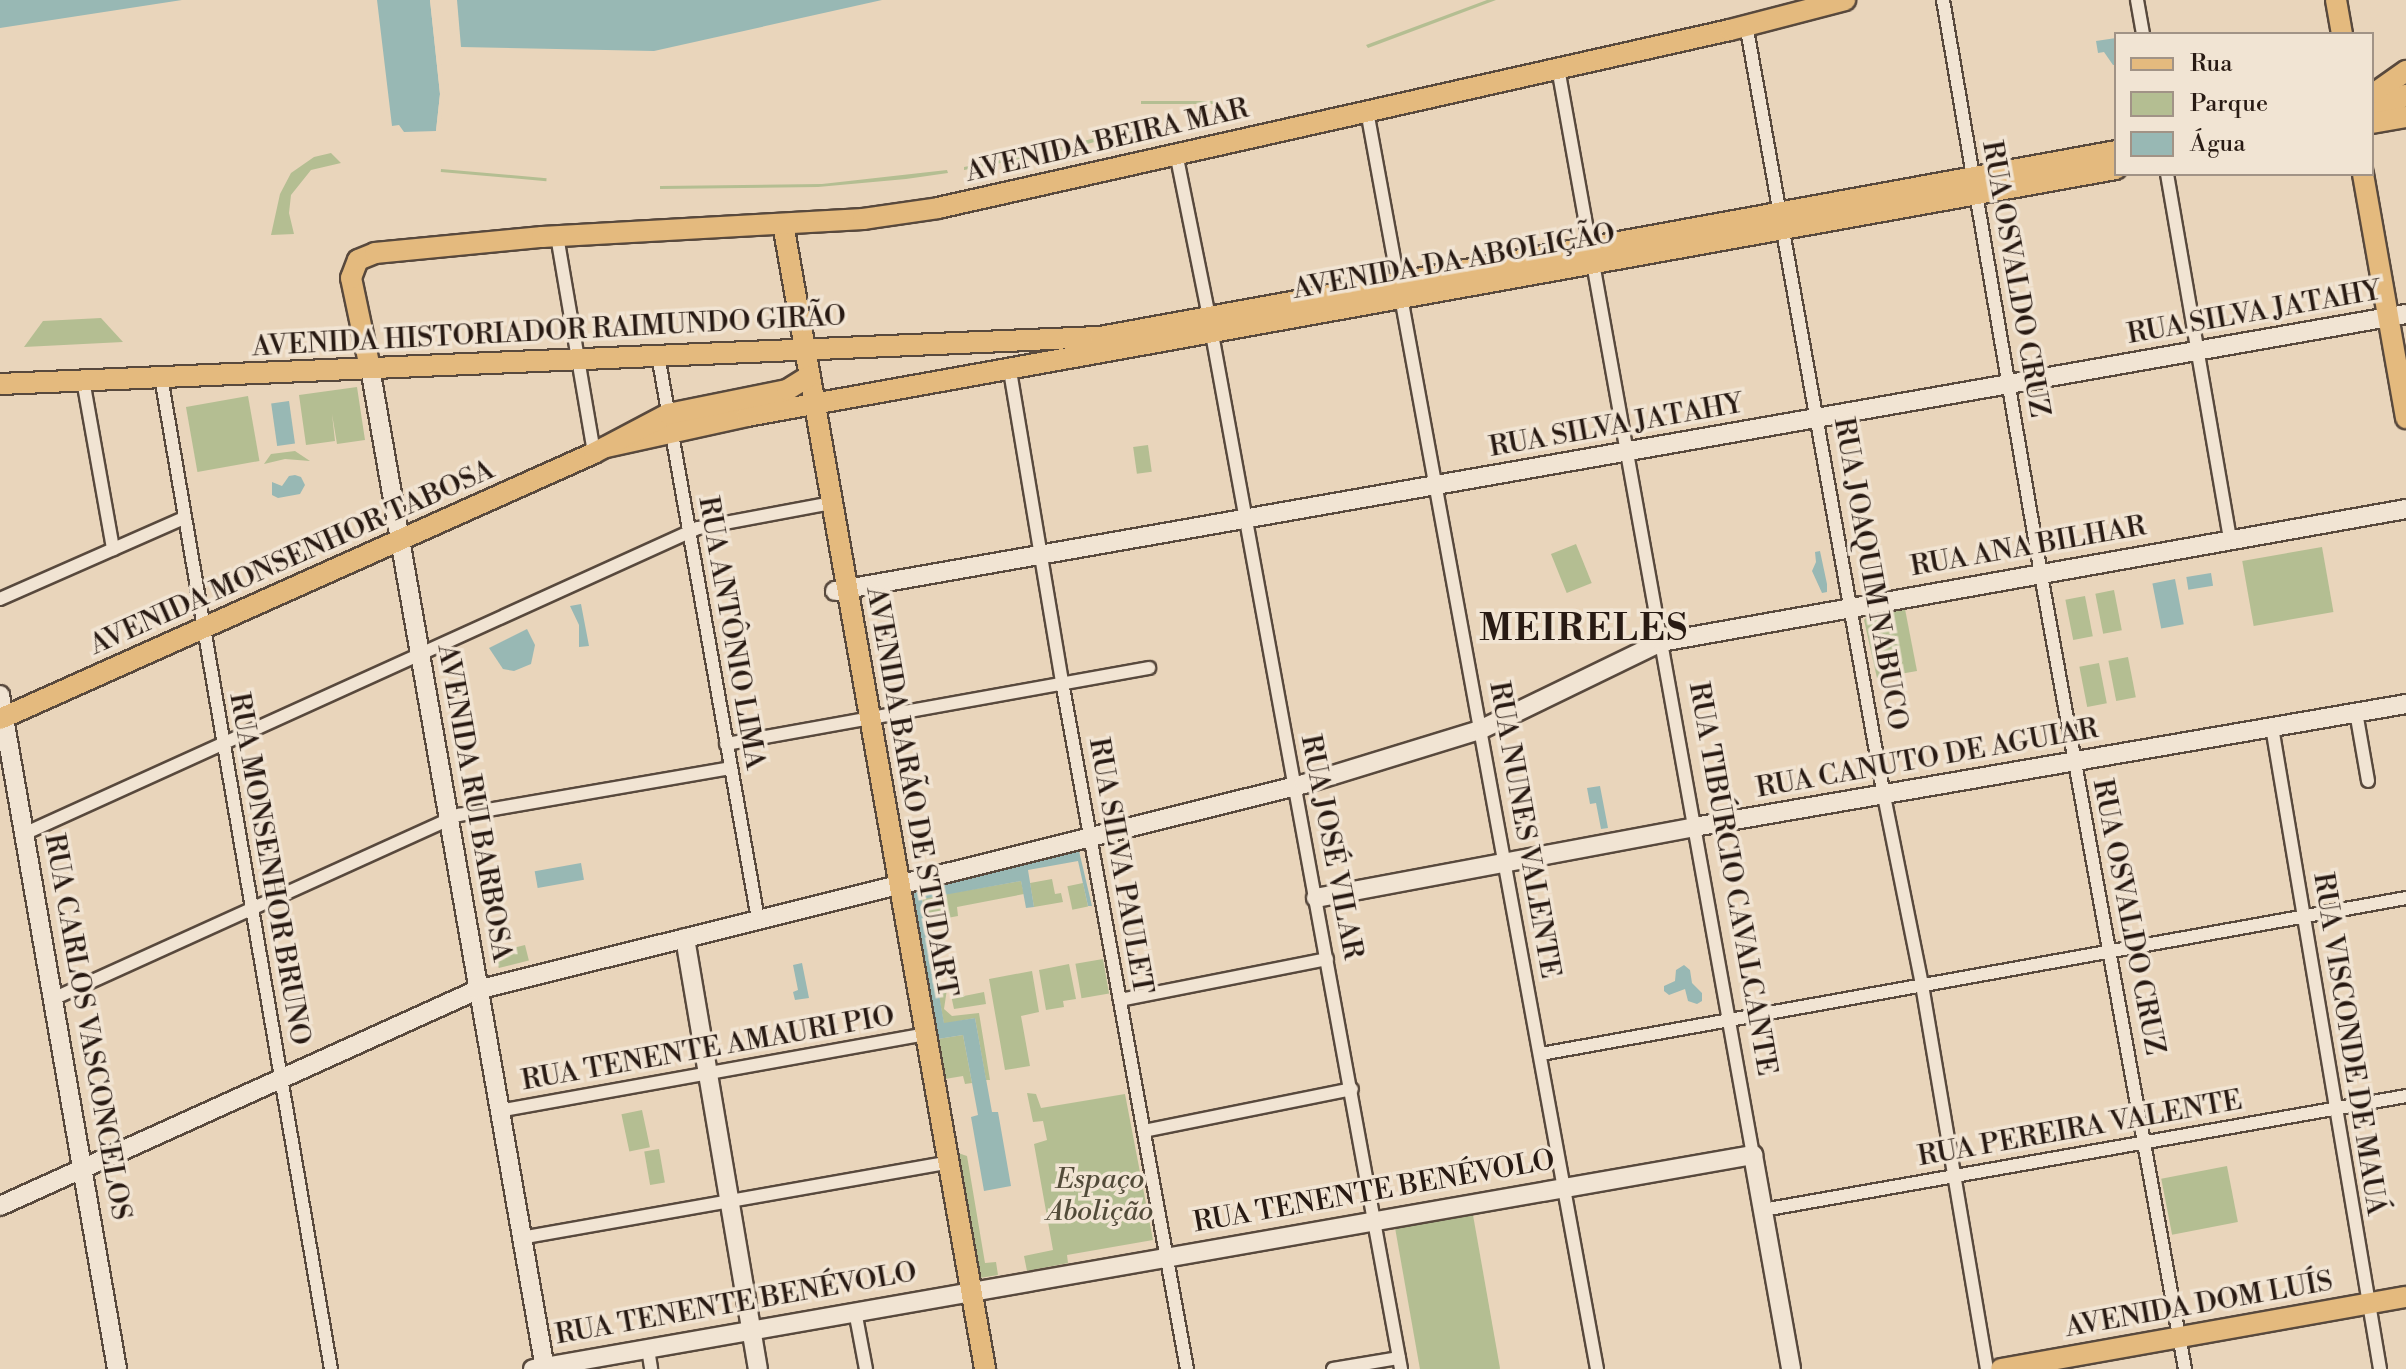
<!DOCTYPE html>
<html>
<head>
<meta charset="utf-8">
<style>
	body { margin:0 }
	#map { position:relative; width:2406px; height:1369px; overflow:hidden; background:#e9d5bb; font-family:"Libre Bodoni",serif }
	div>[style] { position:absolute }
	.green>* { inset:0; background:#b4be92; transform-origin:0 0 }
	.water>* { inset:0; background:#98b8b4; transform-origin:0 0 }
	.pier>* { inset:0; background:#e9d5bb }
	.roads { filter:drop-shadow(2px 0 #58493d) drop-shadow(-2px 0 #58493d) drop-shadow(0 2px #58493d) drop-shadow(0 -2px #58493d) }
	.street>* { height:12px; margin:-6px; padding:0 6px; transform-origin:6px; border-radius:6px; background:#f1e4d3 }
	.secondary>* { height:18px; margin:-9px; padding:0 9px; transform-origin:9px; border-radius:9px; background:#f1e4d3 }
	.primary>* { height:20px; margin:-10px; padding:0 10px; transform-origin:10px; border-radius:10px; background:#e4ba7e }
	span { translate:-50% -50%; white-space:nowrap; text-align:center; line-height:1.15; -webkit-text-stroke:7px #f1e4d3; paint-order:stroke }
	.street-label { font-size:28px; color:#281a13 }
	.park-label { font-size:28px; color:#524b39; font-style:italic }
	.district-label { font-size:36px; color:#281a13; font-weight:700; letter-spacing:2px }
	.legend { position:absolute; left:2114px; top:32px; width:260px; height:144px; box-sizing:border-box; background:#f1e4d3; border:2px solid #a19386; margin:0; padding:10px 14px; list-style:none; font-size:24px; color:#281a13 }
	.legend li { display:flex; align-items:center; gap:16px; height:40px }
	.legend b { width:40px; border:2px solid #a19386 }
</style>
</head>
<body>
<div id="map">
	<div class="green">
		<i style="clip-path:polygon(1487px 0,1496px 0,1368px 48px,1366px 45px)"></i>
		<i style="left:1220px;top:101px;width:3px;height:79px;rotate:90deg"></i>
		<i style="clip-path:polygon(1142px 126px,1140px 130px,1053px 153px,964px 170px,964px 167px,1033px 154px)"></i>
		<i style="clip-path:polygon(331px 153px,341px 163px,311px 170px,291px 195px,289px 213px,294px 234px,271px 235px,280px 194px,291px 173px,314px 157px)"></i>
		<i style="left:441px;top:169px;width:106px;height:3px;rotate:5deg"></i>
		<i style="clip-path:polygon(947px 170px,948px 173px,906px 179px,818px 187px,660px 189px,660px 186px,822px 184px)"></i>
		<i style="clip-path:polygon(101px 318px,123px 342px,24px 347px,43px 321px)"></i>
		<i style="clip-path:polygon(357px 387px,365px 440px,337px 444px,332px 414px,335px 441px,306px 445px,299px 395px)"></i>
		<i style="left:248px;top:396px;width:66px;height:63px;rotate:80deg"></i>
		<i style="left:1148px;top:445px;width:27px;height:15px;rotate:82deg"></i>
		<i style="clip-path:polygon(295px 451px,310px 461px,285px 459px,264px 464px,271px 454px)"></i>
		<i style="left:1576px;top:544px;width:42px;height:27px;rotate:68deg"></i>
		<i style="left:2322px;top:547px;width:66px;height:81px;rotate:80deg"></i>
		<i style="left:2114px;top:590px;width:41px;height:19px;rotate:79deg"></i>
		<i style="left:2085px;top:596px;width:41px;height:20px;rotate:79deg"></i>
		<i style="clip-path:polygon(1905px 609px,1917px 671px,1877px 678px,1864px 620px,1868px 615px)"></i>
		<i style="left:2128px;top:657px;width:41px;height:20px;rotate:79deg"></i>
		<i style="left:2099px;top:663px;width:41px;height:20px;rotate:79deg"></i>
		<i style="clip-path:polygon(1052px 879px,1055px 894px,1061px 893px,1063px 902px,1034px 907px,1030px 883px)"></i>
		<i style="clip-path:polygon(1021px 881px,1024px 894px,957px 907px,958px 916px,926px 922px,922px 898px)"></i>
		<i style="left:1083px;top:883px;width:24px;height:16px;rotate:78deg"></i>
		<i style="left:525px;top:945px;width:16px;height:31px;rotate:76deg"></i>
		<i style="left:1103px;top:959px;width:35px;height:28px;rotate:80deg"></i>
		<i style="clip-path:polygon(1069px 964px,1076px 999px,1063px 1001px,1064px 1007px,1046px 1010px,1039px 970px)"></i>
		<i style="clip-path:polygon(1032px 971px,1039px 1012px,1021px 1016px,1030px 1066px,1005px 1070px,989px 979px)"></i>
		<i style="clip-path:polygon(947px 989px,944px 1009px,952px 1016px,979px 1013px,990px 1080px,986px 1080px,975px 1018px,944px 1024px,938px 991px)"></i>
		<i style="clip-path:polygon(962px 992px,964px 996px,984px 992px,986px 1004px,954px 1009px,951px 995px)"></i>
		<i style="clip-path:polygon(963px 1035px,972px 1083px,965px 1084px,963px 1076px,945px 1079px,938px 1039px)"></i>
		<i style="clip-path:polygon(1027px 1093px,1036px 1094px,1041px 1108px,1125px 1094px,1153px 1240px,1067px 1255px,1068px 1263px,1027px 1271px,1024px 1256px,1053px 1250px,1034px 1144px,1047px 1140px,1043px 1121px,1033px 1122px)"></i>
		<i style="left:642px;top:1110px;width:38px;height:21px;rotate:78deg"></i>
		<i style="left:659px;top:1149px;width:34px;height:15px;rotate:80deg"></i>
		<i style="clip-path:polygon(958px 1153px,967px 1156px,985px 1263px,996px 1262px,998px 1275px,980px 1278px)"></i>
		<i style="left:2227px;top:1166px;width:57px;height:67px;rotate:79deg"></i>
		<i style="left:1473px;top:1215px;width:156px;height:79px;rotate:80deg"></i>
	</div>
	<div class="water">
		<i style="clip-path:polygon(0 0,182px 0,0 28px)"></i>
		<i style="clip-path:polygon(377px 0,430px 0,440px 94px,436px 131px,404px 132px,399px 125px,392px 126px)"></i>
		<i style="clip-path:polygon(457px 0,882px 0,654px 51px,461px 47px)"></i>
		<i style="clip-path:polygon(2116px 38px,2116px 65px,2113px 65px,2104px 52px,2098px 53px,2096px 41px)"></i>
		<i style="left:289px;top:401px;width:43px;height:18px;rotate:82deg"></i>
		<i style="clip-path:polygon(295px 475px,301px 477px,305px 485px,300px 494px,278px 498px,272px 495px,272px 482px,282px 486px,289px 476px)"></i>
		<i style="clip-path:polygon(1820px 551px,1827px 584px,1827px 592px,1822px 593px,1812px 571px,1816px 562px,1815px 552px)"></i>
		<i style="left:2211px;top:573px;width:13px;height:25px;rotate:81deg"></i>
		<i style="left:2175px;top:579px;width:46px;height:23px;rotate:79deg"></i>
		<i style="clip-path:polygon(581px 604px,589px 646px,579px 647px,579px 625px,570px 606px)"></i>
		<i style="clip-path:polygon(527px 629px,535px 645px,531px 664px,514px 671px,503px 669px,489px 648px)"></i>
		<i style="clip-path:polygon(1600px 786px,1608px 828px,1601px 829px,1596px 803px,1590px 804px,1587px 788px)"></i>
		<i style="clip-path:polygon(1079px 851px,1092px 906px,1088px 906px,1078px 861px,1028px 870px,1034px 907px,1026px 908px,1021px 881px,922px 899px,944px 1023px,975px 1018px,992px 1112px,998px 1112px,1011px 1186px,984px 1191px,971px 1117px,978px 1115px,963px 1035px,938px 1039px,913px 896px,915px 892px)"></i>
		<i style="left:581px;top:863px;width:17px;height:47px;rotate:80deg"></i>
		<i style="clip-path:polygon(802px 963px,809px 998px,795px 1000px,793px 992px,798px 990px,793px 965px)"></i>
		<i style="clip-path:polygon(1684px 965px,1690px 970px,1692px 983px,1702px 993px,1702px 1001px,1697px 1004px,1688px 1001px,1685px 989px,1669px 995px,1664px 991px,1664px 986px,1675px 981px,1676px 970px)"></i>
	</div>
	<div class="pier">
		<i style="clip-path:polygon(430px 0,434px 0,442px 67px,444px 94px,440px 131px,436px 131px,440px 94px)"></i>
	</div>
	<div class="roads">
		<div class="street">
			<i style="left:1943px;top:0;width:594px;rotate:80.32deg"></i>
			<i style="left:2043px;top:586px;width:796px;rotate:79.72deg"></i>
			<i style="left:2137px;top:0;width:35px;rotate:80deg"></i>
			<i style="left:1746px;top:24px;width:784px;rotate:79.87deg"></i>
			<i style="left:1884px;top:796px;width:193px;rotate:78.6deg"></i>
			<i style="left:1922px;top:985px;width:389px;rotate:80.4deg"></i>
			<i style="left:1558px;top:68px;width:1104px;rotate:79.83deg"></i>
			<i style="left:1367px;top:111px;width:1279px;rotate:79.64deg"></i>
			<i style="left:1176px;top:153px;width:166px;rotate:78.6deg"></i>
			<i style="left:2167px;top:174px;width:369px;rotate:80.2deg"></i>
			<i style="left:557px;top:236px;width:220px;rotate:80.3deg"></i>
			<i style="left:1212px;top:334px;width:1052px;rotate:79.65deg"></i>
			<i style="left:658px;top:355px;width:573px;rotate:79.95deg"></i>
			<i style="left:1010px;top:371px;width:315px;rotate:80.5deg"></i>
			<i style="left:1062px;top:682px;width:698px;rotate:79.69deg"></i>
			<i style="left:161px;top:377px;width:1006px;rotate:80.28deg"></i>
			<i style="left:83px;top:380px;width:172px;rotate:79.9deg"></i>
			<i style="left:0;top:599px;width:201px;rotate:-23.8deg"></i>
			<i style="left:2356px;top:712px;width:70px;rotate:80.1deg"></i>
			<i style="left:2272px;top:727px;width:651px;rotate:80.45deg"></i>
			<i style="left:726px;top:744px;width:430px;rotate:-10.2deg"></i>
			<i style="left:26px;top:833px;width:738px;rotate:-24.41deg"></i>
			<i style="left:698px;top:528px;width:136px;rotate:-10.6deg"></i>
			<i style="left:55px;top:998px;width:444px;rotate:-24.4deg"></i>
			<i style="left:459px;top:815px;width:275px;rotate:-9.8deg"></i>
			<i style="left:1120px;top:1000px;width:211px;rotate:-11.2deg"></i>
			<i style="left:1541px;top:1054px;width:879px;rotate:-10.22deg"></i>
			<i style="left:498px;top:1111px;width:434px;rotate:-10.2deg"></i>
			<i style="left:1144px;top:1131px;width:212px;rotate:-11.4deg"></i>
			<i style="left:1763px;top:1210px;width:653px;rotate:-10.05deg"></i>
			<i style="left:520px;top:1238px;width:436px;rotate:-10deg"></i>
			<i style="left:855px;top:1311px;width:59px;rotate:79.3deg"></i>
			<i style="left:648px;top:1349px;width:20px;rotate:81deg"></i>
			<i style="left:1333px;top:1369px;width:67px;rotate:-9.5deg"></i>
		</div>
		<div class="secondary">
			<i style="left:370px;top:368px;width:1016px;rotate:80.08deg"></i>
			<i style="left:835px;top:591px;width:1595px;rotate:-10deg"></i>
			<i style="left:0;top:695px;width:684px;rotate:80.15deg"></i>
			<i style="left:1316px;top:898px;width:385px;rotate:-10.6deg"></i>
			<i style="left:1694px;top:827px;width:723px;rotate:-9.8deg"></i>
			<i style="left:685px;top:938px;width:437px;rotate:80.4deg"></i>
			<i style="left:0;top:1206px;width:524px;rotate:-24.36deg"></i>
			<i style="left:477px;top:990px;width:852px;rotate:-13.99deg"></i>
			<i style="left:1304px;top:784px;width:184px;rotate:-17.1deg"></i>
			<i style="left:1480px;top:730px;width:201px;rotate:-25.9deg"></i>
			<i style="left:1661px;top:642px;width:757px;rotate:-10.12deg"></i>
			<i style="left:533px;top:1369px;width:1239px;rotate:-9.95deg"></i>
			<i style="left:1753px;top:1155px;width:217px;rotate:79.9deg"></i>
		</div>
		<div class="primary">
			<i style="left:2336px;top:0;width:35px;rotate:80deg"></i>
			<i style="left:2372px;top:95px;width:42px;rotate:-35.2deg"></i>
			<i style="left:2372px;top:116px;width:40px;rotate:-32deg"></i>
			<i style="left:2372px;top:123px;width:35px;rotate:-10deg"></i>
			<i style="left:2363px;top:174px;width:248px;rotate:80deg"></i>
			<i style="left:783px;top:224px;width:1163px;rotate:79.99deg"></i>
			<i style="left:370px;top:368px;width:92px;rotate:-101.9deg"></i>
			<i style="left:351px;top:278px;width:19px;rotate:-69deg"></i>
			<i style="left:358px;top:260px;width:18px;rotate:-22deg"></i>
			<i style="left:375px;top:253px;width:168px;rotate:-5.5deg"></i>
			<i style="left:542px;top:237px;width:322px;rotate:-3.2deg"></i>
			<i style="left:863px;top:219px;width:76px;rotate:-8.3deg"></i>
			<i style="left:938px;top:208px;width:812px;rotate:-12.67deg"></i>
			<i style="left:1730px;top:30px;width:119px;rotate:-14.6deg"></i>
			<i style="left:0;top:384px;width:1101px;rotate:-2.45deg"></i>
			<i style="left:1100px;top:337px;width:1033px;rotate:-10.37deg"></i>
			<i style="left:606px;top:447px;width:144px;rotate:-12.4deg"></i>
			<i style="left:747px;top:416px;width:1391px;rotate:-10.23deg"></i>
			<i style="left:0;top:719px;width:651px;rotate:-24.12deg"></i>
			<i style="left:594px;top:453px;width:84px;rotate:-27.8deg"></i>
			<i style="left:668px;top:414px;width:121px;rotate:-11.4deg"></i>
			<i style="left:787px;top:390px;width:26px;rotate:-32deg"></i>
			<i style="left:2001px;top:1369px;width:411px;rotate:-10.1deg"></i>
		</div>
	</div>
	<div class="street-label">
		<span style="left:1107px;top:141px;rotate:-13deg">AVENIDA BEIRA MAR</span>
		<span style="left:1454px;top:262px;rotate:-10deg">AVENIDA DA ABOLIÇÃO</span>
		<span style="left:2015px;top:279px;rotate:80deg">RUA OSVALDO CRUZ</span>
		<span style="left:2254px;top:313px;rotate:-10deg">RUA SILVA JATAHY</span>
		<span style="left:549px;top:332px;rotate:-3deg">AVENIDA HISTORIADOR RAIMUNDO GIRÃO</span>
		<span style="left:1616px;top:426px;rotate:-10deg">RUA SILVA JATAHY</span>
		<span style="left:2028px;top:547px;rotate:-10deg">RUA ANA BILHAR</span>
		<span style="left:292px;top:558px;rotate:-24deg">AVENIDA MONSENHOR TABOSA</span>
		<span style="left:1870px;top:574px;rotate:80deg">RUA JOAQUIM NABUCO</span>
		<span style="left:731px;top:633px;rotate:80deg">RUA ANTÔNIO LIMA</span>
		<span style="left:1927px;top:759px;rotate:-10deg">RUA CANUTO DE AGUIAR</span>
		<span style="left:911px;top:792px;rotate:80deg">AVENIDA BARÃO DE STUDART</span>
		<span style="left:474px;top:803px;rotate:80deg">AVENIDA RUI BARBOSA</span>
		<span style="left:1524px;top:830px;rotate:80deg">RUA NUNES VALENTE</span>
		<span style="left:1331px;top:847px;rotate:79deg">RUA JOSÉ VILAR</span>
		<span style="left:1120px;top:866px;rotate:80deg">RUA SILVA PAULET</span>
		<span style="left:269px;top:869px;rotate:80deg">RUA MONSENHOR BRUNO</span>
		<span style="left:1732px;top:879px;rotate:80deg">RUA TIBÚRCIO CAVALCANTE</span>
		<span style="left:2128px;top:917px;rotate:79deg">RUA OSVALDO CRUZ</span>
		<span style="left:87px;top:1027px;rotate:80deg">RUA CARLOS VASCONCELOS</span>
		<span style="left:2349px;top:1044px;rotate:81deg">RUA VISCONDE DE MAUÁ</span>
		<span style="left:708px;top:1049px;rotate:-10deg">RUA TENENTE AMAURI PIO</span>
		<span style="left:2080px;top:1129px;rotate:-10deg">RUA PEREIRA VALENTE</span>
		<span style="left:1374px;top:1192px;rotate:-10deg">RUA TENENTE BENÉVOLO</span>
		<span style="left:736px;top:1304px;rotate:-10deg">RUA TENENTE BENÉVOLO</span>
		<span style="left:2199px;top:1305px;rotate:-10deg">AVENIDA DOM LUÍS</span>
	</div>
	<div class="park-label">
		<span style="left:1100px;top:1196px">Espaço<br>Abolição</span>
	</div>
	<div class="district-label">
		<span style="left:1584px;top:630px">MEIRELES</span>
	</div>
	<ul class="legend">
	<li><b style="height:10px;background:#e4ba7e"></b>Rua</li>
	<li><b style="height:22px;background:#b4be92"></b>Parque</li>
	<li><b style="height:22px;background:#98b8b4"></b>Água</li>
	</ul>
</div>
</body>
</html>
